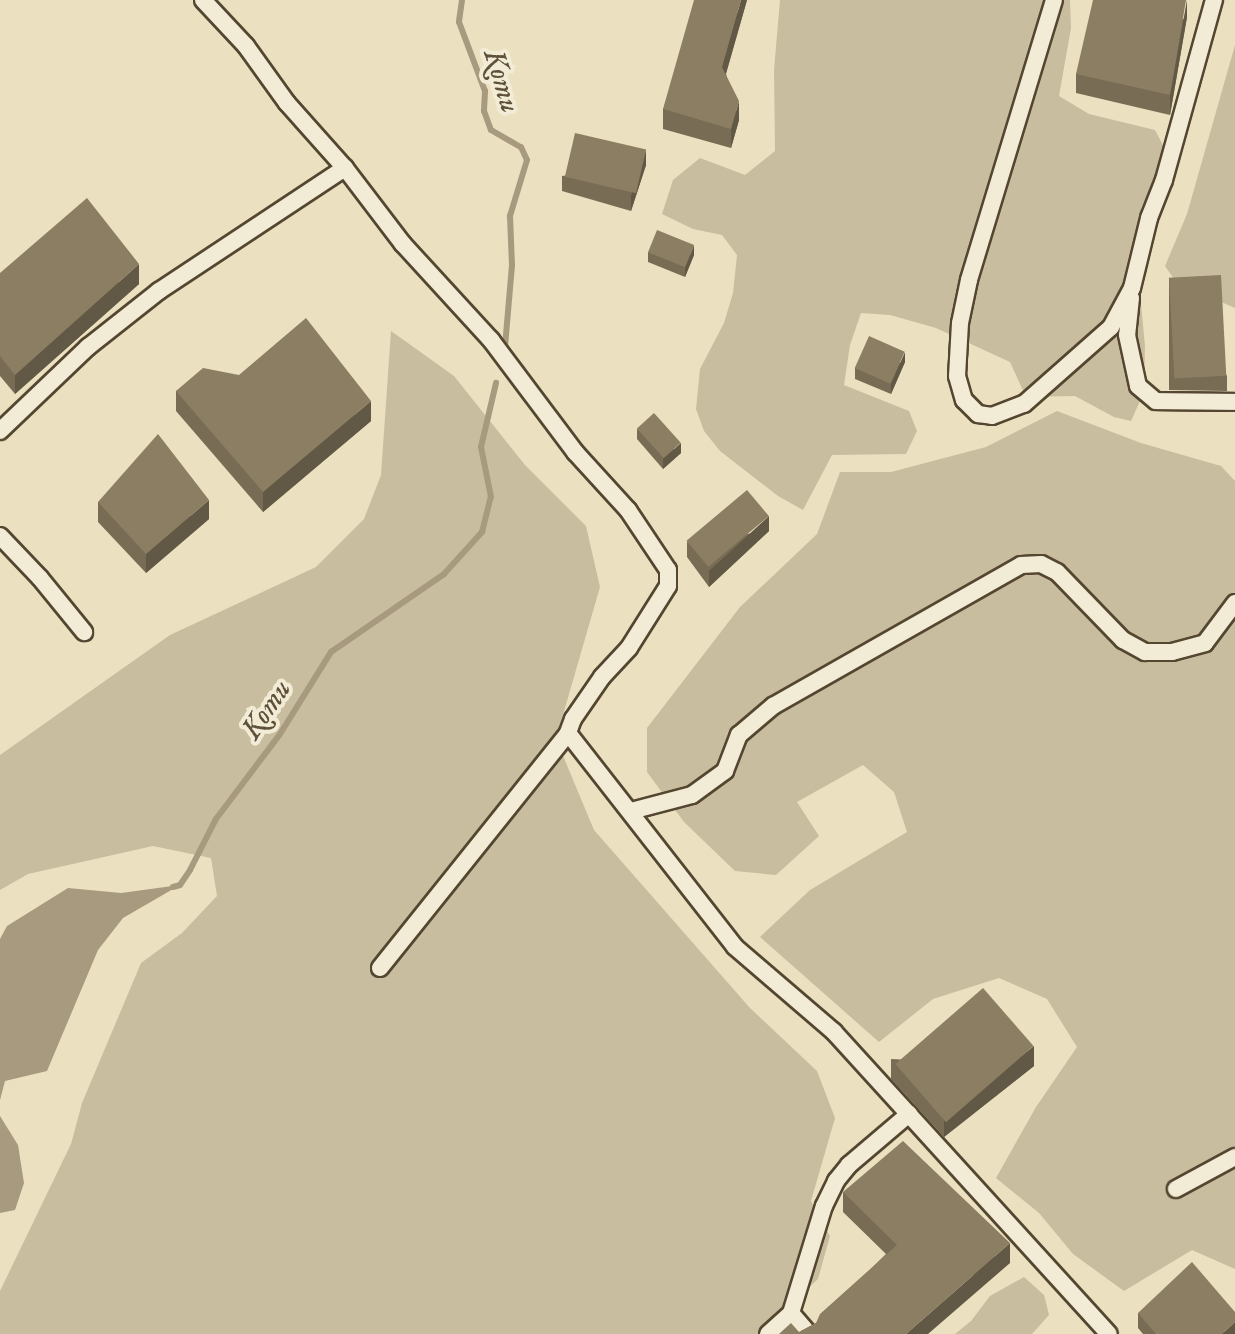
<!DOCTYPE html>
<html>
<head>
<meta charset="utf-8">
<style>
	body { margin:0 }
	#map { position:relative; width:1235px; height:1334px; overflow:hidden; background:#ebe0bf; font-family:"IM FELL English",serif }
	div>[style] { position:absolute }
	.green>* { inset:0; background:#c9bd9f }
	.water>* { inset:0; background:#a79a7e }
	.stream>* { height:6px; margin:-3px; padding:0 3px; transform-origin:3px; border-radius:3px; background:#a79a7e }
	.roads { filter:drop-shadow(2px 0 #544630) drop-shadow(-2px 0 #544630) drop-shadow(0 2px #544630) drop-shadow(0 -2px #544630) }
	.minor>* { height:16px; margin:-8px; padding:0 8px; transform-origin:8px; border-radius:8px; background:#f2ebd5 }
	.wall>* { inset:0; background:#786c55 }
	.shaded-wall>* { inset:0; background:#615845 }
	.building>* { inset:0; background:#8b7e63; transform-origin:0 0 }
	span { translate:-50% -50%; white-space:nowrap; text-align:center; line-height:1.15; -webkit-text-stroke:8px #f2ebd5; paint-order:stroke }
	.water-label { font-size:30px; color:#5e5039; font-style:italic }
</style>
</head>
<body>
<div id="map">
	<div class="green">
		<i style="clip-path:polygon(780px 0,1070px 0,1071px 28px,1059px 96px,1089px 114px,1155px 130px,1167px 153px,1141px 208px,1139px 283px,1145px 346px,1144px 392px,1131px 421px,1114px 417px,1075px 396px,1026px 397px,1010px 362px,936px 328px,890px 315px,861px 313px,850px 345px,844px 385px,909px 411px,917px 431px,906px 454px,832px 455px,803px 510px,778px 496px,720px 451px,704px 431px,696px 409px,700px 369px,724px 323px,733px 293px,737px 255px,722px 235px,693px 229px,662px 214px,673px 180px,700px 158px,745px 175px,775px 151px,774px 70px)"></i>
		<i style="clip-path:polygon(1235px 45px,1235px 308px,1176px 282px,1165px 266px,1187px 214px)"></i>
		<i style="clip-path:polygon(391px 331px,454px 376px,525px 465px,586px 526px,600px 587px,556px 739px,594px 830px,750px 1008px,817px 1071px,835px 1118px,811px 1201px,830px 1236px,818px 1279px,758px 1334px,0 1334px,0 1291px,71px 1144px,82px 1103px,141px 963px,182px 933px,217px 896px,211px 858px,153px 846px,28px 874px,0 890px,0 755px,170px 635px,316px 567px,364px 519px,381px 475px)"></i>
		<i style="clip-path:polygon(1057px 411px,1141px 443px,1221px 466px,1235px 481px,1235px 1269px,1192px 1250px,1124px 1291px,1073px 1254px,1039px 1213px,996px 1178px,1036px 1107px,1077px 1047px,1047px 999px,999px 978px,933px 999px,879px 1042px,760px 937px,810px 890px,907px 832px,894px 792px,863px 765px,797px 802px,819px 836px,776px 875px,735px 871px,684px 822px,647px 772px,647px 728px,740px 607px,817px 534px,840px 472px,891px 472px,986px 447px)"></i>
		<i style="clip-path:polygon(1024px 1277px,1044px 1295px,1049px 1315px,1032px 1334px,955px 1334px,971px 1321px,990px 1296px)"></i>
	</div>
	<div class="water">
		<i style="clip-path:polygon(180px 885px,123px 918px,98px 950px,47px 1071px,5px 1081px,0 1100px,0 939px,7px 926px,68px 888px,121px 893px)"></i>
		<i style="clip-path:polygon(0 1116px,18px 1145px,24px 1183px,15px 1210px,0 1213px)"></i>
	</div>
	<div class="stream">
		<i style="left:462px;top:0;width:22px;rotate:98deg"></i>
		<i style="left:459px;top:22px;width:74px;rotate:69.4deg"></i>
		<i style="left:485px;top:91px;width:20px;rotate:93deg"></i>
		<i style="left:484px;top:111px;width:20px;rotate:70deg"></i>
		<i style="left:491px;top:130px;width:34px;rotate:30deg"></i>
		<i style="left:521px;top:147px;width:14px;rotate:65deg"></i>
		<i style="left:527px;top:160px;width:59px;rotate:106.9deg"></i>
		<i style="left:510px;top:216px;width:49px;rotate:87.7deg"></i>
		<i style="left:512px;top:265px;width:82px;rotate:94.9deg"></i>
		<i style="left:173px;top:887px;width:7px;rotate:-16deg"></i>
		<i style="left:180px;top:885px;width:18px;rotate:-56deg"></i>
		<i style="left:190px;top:870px;width:57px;rotate:-63deg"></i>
		<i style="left:216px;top:819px;width:106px;rotate:-53deg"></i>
		<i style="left:280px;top:734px;width:97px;rotate:-58.1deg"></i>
		<i style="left:331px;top:652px;width:137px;rotate:-34.6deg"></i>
		<i style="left:444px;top:574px;width:57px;rotate:-47.9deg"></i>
		<i style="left:482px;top:532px;width:36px;rotate:-76deg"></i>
		<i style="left:491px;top:497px;width:51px;rotate:-101.3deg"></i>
		<i style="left:481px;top:447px;width:66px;rotate:-76.8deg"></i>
	</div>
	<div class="roads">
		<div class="minor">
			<i style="left:203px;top:0;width:63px;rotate:46.9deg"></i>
			<i style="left:246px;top:46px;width:70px;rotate:54.3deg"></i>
			<i style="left:287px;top:103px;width:87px;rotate:48.3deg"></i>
			<i style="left:345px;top:168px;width:96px;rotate:52.7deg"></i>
			<i style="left:403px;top:244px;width:130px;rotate:47.5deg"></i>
			<i style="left:491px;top:340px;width:140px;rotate:53.1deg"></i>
			<i style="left:575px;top:452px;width:79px;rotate:47.6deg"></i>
			<i style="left:628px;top:510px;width:72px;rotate:56.3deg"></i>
			<i style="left:668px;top:570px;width:16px;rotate:90deg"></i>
			<i style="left:668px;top:586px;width:73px;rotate:122.2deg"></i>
			<i style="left:629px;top:648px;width:40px;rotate:133deg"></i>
			<i style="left:602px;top:677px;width:51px;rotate:124.6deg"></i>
			<i style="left:573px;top:719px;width:15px;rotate:110deg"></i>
			<i style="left:568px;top:733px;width:271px;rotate:52deg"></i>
			<i style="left:735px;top:947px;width:130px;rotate:40.6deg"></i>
			<i style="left:834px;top:1032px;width:408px;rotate:47.7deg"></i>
			<i style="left:1054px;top:0;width:293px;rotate:106.9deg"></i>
			<i style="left:969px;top:280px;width:44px;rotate:101.8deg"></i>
			<i style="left:960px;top:323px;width:53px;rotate:93.2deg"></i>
			<i style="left:957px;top:376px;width:25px;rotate:74deg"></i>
			<i style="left:964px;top:400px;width:20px;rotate:45deg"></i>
			<i style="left:978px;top:414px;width:14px;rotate:8deg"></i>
			<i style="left:992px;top:416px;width:34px;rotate:-21deg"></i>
			<i style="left:1024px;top:404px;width:116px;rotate:-41.5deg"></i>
			<i style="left:1111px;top:327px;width:44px;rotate:-61.7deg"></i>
			<i style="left:1132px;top:288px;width:72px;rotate:-76.3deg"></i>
			<i style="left:1149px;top:218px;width:41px;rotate:-68.5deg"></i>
			<i style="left:1164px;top:180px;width:187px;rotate:-74.5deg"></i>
			<i style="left:1131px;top:298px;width:37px;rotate:96deg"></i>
			<i style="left:1127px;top:335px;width:52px;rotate:77.8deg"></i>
			<i style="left:1138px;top:386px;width:23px;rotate:40deg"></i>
			<i style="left:1156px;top:401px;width:79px;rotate:0.7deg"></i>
			<i style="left:0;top:431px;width:122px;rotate:-43.7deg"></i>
			<i style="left:88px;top:347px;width:90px;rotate:-38.3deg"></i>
			<i style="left:159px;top:291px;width:223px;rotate:-33.5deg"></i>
			<i style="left:0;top:536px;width:58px;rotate:46.4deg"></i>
			<i style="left:40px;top:578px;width:70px;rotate:50.8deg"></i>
			<i style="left:631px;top:811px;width:63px;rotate:-14.7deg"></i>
			<i style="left:692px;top:795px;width:41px;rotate:-36deg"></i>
			<i style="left:725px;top:771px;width:39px;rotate:-69deg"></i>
			<i style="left:739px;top:735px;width:45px;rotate:-40.5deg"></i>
			<i style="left:773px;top:706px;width:285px;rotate:-29.6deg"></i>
			<i style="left:1021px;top:565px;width:20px;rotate:-3deg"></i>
			<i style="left:1041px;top:564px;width:18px;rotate:27deg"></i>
			<i style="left:1057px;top:572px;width:95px;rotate:45.9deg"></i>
			<i style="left:1123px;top:640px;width:25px;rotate:29deg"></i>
			<i style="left:1145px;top:652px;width:27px"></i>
			<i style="left:1172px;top:652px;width:34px;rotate:-15deg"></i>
			<i style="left:1205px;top:643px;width:50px;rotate:-53.1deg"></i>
			<i style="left:380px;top:968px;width:301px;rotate:-51.3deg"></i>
			<i style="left:1176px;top:1189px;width:67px;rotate:-28.5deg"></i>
			<i style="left:791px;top:1313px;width:28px;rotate:49deg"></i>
			<i style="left:768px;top:1334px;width:31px;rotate:-42deg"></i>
			<i style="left:791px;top:1313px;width:112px;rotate:-72.9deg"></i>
			<i style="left:824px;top:1206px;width:28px;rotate:-64deg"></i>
			<i style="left:836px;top:1181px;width:21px;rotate:-51deg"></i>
			<i style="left:849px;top:1165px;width:79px;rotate:-40.4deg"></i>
		</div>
	</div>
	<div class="wall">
		<i style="clip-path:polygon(747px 0,726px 74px,739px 120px,731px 148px,663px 129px,663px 109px)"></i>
		<i style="clip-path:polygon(1187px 17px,1170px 115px,1076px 93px,1076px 74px)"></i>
		<i style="clip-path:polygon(646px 165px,631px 211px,562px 191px,562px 176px)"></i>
		<i style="clip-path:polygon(648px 252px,694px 255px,685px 277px,648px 262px)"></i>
		<i style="clip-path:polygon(0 273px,139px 284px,15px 394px,0 376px)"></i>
		<i style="clip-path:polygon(1169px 277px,1227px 376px,1227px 391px,1169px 390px)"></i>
		<i style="clip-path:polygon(905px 362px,891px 394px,855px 379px,855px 368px)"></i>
		<i style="clip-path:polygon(239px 375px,371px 421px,263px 512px,176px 411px,176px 391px)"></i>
		<i style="clip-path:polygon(637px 429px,681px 453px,663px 469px,637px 439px)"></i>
		<i style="clip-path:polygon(98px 502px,209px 519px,146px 573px,98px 522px)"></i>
		<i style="clip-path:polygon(769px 531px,709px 587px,687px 557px,687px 542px)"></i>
		<i style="clip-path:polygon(891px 1059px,1034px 1066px,944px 1137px,891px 1079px)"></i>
		<i style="clip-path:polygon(843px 1192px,1010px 1263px,799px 1332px,816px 1323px,886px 1254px,843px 1212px)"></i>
		<i style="clip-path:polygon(1138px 1313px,1235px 1334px,1143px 1334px,1138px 1328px)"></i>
	</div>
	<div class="shaded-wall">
		<i style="clip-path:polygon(741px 0,747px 0,722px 87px,722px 67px)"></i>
		<i style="clip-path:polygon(1187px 0,1187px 17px,1170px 115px,1170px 95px)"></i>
		<i style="clip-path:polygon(739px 101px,739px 120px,731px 148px,731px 129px)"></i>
		<i style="clip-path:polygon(646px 150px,646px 165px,631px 211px,631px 196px)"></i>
		<i style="clip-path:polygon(694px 245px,694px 255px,685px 277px,685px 267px)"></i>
		<i style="clip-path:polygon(139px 264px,139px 284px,15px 394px,15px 375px)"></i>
		<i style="clip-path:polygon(905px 352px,905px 362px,891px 394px,891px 384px)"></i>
		<i style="clip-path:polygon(371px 401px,371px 421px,263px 512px,263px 492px)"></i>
		<i style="clip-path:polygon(681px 443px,681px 453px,663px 469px,663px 459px)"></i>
		<i style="clip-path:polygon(209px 500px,209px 519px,146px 573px,146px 554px)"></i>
		<i style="clip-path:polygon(769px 516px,769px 531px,709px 587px,709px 571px)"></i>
		<i style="clip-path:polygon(1034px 1046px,1034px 1066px,944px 1137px,944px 1117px)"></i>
		<i style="clip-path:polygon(1010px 1243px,1010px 1263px,928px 1334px,906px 1334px)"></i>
		<i style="clip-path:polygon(1235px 1322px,1235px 1334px,1222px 1334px)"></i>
	</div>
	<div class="building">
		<i style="clip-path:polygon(694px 0,741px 0,722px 67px,739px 101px,731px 129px,663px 109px)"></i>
		<i style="clip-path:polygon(1093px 0,1186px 0,1170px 95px,1076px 74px)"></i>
		<i style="left:575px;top:133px;width:73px;height:45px;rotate:13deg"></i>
		<i style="clip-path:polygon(87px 198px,139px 264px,15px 375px,0 356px,0 273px)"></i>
		<i style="left:657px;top:230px;width:40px;height:24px;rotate:22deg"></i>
		<i style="left:1221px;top:275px;width:101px;height:52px;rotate:87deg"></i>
		<i style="clip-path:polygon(306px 318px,371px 401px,263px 492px,176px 391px,203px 368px,239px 375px)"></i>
		<i style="left:869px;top:336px;width:39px;height:35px;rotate:24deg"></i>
		<i style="left:654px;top:413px;width:40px;height:23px;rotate:48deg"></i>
		<i style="clip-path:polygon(158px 434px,209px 500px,146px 554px,98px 502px)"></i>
		<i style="left:747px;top:490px;width:34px;height:79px;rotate:50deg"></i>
		<i style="left:983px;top:988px;width:77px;height:116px;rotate:49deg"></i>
		<i style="clip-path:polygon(903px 1141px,1010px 1243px,906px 1334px,779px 1334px,791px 1323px,799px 1332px,816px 1323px,820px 1314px,897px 1245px,843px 1192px)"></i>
		<i style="clip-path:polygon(1192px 1262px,1235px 1312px,1235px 1322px,1222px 1334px,1156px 1334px,1138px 1313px)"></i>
	</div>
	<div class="water-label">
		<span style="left:501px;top:81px;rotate:73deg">Komu</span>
		<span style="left:267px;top:710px;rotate:-56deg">Komu</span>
	</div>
</div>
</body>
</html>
